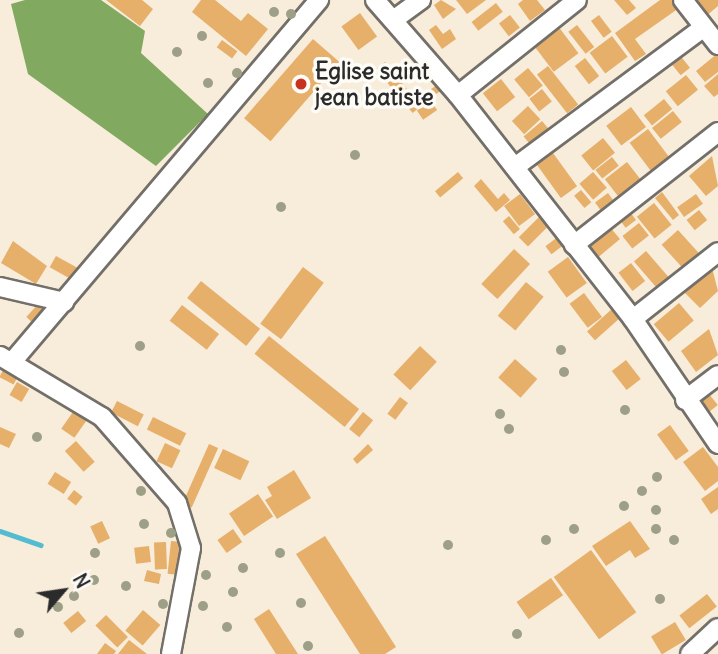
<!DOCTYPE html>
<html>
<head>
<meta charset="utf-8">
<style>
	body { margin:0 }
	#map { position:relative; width:718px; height:654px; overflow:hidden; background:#f8ecdb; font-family:Delius,sans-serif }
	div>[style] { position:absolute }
	.forest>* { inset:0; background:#82a960 }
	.stream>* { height:4.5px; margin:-2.25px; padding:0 2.25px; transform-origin:2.25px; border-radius:2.25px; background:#53bcd0 }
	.building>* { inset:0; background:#e6af6a; transform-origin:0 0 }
	.roads { filter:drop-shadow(2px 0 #736f69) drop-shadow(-2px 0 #736f69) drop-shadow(0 2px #736f69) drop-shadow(0 -2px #736f69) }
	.minor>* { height:18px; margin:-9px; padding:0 9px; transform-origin:9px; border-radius:9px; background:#fff }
	.trees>* { width:10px; height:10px; margin:-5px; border-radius:50%; background:#9e9f87 }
	.dots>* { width:19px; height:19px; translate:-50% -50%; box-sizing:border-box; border:4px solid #fdfcf7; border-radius:50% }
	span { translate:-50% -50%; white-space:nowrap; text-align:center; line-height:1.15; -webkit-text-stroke:7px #fdfcf7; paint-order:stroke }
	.poi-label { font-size:23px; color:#2b2b2b; font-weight:700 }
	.left { translate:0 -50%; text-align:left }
	.north { position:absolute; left:28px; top:556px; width:70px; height:70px; -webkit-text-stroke:5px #fdfcf7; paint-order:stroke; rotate:61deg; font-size:19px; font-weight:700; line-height:28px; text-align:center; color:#2b2b2b }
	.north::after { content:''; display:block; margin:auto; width:24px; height:32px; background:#2b2b2b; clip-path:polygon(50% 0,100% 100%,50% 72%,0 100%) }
</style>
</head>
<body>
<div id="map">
	<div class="forest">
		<i style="clip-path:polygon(25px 0,101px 0,145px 31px,141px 53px,208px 114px,156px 166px,28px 74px,11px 4px)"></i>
	</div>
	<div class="stream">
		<i style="left:0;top:531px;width:43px;rotate:18.9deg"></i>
	</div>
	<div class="building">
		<i style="clip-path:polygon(106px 0,142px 0,153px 9px,140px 26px)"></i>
		<i style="clip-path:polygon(201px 0,215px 0,241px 21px,248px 13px,268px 29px,246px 56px,192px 12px)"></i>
		<i style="clip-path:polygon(441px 0,456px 9px,443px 19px,434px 5px)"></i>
		<i style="clip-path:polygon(456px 0,486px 0,467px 14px)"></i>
		<i style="clip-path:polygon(523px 0,537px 0,545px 10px,530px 21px,518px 4px)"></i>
		<i style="clip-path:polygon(614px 0,629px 0,636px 8px,627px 15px)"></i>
		<i style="clip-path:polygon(660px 0,673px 0,679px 8px,635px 39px,646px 54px,635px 61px,615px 33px)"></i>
		<i style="clip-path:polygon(692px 0,718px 0,718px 6px,705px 17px)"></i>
		<i style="left:496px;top:3px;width:11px;height:31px;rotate:52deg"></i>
		<i style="left:360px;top:13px;width:29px;height:23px;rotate:54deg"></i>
		<i style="left:510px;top:15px;width:16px;height:14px;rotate:52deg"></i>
		<i style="left:599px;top:15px;width:21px;height:10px;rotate:53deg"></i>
		<i style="clip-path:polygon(436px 25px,443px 34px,450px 29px,456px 39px,442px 49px,429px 30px)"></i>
		<i style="left:577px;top:25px;width:28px;height:11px;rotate:52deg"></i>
		<i style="left:558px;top:26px;width:34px;height:31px;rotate:53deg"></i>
		<i style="left:612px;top:36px;width:26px;height:28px;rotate:53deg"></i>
		<i style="left:313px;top:39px;width:35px;height:105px;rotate:41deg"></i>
		<i style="left:222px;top:40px;width:19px;height:9px;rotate:36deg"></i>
		<i style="left:678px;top:53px;width:19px;height:12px;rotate:51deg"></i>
		<i style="clip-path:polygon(718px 53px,718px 72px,705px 82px,696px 71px)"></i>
		<i style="left:585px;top:58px;width:23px;height:13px;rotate:52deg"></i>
		<i style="left:385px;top:62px;width:14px;height:10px;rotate:51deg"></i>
		<i style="left:548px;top:66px;width:49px;height:14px;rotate:52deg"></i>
		<i style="left:528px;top:68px;width:23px;height:18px;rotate:50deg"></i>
		<i style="clip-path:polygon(718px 74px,718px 94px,714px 97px,704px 86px)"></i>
		<i style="left:686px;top:75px;width:19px;height:26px;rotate:51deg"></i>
		<i style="left:396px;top:76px;width:39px;height:11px;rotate:50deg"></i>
		<i style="left:501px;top:79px;width:23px;height:23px;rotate:52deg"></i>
		<i style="left:437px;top:85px;width:7px;height:22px;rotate:56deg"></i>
		<i style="left:542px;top:89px;width:16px;height:16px;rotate:52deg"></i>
		<i style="left:664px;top:99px;width:13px;height:26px;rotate:51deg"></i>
		<i style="left:431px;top:101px;width:11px;height:17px;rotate:56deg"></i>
		<i style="left:528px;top:106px;width:18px;height:22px;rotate:47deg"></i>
		<i style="left:631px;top:107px;width:25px;height:31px;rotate:53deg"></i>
		<i style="left:673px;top:111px;width:14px;height:27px;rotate:51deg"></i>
		<i style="left:542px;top:121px;width:16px;height:24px;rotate:50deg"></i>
		<i style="left:648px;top:129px;width:36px;height:23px;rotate:53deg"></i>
		<i style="left:603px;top:138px;width:19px;height:28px;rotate:51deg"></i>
		<i style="left:553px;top:153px;width:41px;height:20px;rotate:54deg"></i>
		<i style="clip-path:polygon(712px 156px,718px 186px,706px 196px,689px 176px)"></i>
		<i style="left:612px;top:157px;width:11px;height:21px;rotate:52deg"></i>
		<i style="left:627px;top:162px;width:24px;height:28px;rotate:52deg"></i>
		<i style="left:458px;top:172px;width:8px;height:30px;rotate:50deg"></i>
		<i style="left:593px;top:172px;width:21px;height:18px;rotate:49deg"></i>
		<i style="clip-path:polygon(481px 179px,498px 199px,504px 193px,510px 200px,496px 212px,474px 186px)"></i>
		<i style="left:581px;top:190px;width:16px;height:9px;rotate:50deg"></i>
		<i style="clip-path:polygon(662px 192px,679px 215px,673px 220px,655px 198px)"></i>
		<i style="left:608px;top:193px;width:17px;height:16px;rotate:54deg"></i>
		<i style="left:520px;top:194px;width:25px;height:20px;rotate:53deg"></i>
		<i style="left:696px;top:194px;width:12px;height:23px;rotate:55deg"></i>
		<i style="left:654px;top:203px;width:28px;height:22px;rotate:51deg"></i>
		<i style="left:699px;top:210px;width:13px;height:16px;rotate:51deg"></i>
		<i style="left:630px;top:212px;width:10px;height:13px;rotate:53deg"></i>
		<i style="left:509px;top:216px;width:17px;height:8px;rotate:50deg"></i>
		<i style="left:540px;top:216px;width:13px;height:30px;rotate:45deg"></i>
		<i style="left:639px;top:223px;width:16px;height:21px;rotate:52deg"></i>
		<i style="left:609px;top:226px;width:17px;height:31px;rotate:50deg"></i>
		<i style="left:678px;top:230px;width:31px;height:22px;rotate:48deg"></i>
		<i style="left:559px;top:236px;width:10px;height:17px;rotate:53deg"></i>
		<i style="clip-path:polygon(13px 241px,47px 266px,36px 284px,1px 263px)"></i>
		<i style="left:514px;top:249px;width:22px;height:48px;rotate:43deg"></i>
		<i style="left:646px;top:251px;width:35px;height:16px;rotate:49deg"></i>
		<i style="left:56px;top:256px;width:25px;height:13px;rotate:29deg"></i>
		<i style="left:568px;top:257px;width:32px;height:25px;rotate:54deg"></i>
		<i style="left:631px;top:263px;width:23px;height:16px;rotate:52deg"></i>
		<i style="left:303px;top:267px;width:26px;height:71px;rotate:37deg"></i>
		<i style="clip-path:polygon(712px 268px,718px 291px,700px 308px,685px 293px)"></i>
		<i style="left:201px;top:281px;width:76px;height:22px;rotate:39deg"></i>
		<i style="left:526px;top:282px;width:23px;height:44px;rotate:40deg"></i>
		<i style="left:584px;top:293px;width:30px;height:18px;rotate:53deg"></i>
		<i style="left:39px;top:303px;width:13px;height:19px;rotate:42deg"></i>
		<i style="left:679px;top:303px;width:23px;height:33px;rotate:50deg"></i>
		<i style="left:182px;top:305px;width:47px;height:20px;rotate:38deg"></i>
		<i style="left:613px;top:308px;width:12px;height:35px;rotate:48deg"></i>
		<i style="clip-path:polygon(709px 329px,718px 355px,696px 372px,681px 351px)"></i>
		<i style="left:269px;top:336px;width:116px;height:23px;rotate:39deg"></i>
		<i style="left:420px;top:346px;width:23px;height:39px;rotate:43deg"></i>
		<i style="left:515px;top:359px;width:30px;height:25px;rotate:42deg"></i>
		<i style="left:626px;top:360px;width:24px;height:18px;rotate:52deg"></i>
		<i style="left:3px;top:370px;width:16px;height:8px;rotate:27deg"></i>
		<i style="left:17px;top:382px;width:14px;height:15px;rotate:30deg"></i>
		<i style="left:709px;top:394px;width:14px;height:11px;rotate:51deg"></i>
		<i style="left:400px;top:397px;width:10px;height:21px;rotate:37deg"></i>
		<i style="left:117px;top:401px;width:30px;height:13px;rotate:27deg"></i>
		<i style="left:75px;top:409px;width:16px;height:24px;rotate:35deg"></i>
		<i style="left:363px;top:412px;width:13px;height:22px;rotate:39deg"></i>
		<i style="left:153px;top:417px;width:37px;height:14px;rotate:26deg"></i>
		<i style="left:670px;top:425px;width:32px;height:16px;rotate:54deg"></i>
		<i style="clip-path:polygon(0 427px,16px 434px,9px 448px,0 444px)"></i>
		<i style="left:76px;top:441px;width:28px;height:15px;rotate:48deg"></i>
		<i style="left:165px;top:443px;width:17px;height:20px;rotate:25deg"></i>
		<i style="left:209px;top:444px;width:10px;height:65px;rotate:24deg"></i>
		<i style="clip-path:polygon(368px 444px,373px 450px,357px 464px,353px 459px)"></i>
		<i style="clip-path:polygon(703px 447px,718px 467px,718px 481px,705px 491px,683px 462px)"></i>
		<i style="left:223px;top:449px;width:29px;height:21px;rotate:25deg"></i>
		<i style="clip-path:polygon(294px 470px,311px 498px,277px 519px,265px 500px,272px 496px,267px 487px)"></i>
		<i style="left:55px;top:472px;width:19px;height:14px;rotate:32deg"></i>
		<i style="clip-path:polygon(718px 487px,718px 509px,711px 514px,701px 499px)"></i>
		<i style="left:74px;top:490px;width:11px;height:11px;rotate:38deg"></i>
		<i style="left:258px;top:494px;width:27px;height:35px;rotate:56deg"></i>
		<i style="left:102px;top:521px;width:19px;height:13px;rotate:65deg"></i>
		<i style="clip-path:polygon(630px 521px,650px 549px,635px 558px,630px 550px,606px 566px,592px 546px)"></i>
		<i style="left:233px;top:529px;width:16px;height:19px;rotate:55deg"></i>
		<i style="clip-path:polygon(325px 536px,396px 647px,385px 654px,360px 654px,296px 554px)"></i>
		<i style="left:171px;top:541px;width:10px;height:33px;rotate:6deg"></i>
		<i style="left:166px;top:542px;width:27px;height:12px;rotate:88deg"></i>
		<i style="left:149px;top:546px;width:16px;height:15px;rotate:83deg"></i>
		<i style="left:591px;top:550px;width:77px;height:46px;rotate:54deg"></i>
		<i style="clip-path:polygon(147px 570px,161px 574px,159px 584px,144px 581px)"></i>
		<i style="left:551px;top:578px;width:21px;height:42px;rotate:55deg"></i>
		<i style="left:707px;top:594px;width:16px;height:35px;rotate:52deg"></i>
		<i style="clip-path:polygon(269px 609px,298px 654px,276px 654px,254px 619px)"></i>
		<i style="left:143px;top:610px;width:23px;height:27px;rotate:41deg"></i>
		<i style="left:78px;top:611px;width:13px;height:19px;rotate:51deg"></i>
		<i style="left:106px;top:615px;width:31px;height:15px;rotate:45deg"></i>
		<i style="left:675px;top:622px;width:21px;height:28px;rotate:59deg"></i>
		<i style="clip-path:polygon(129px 640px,147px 654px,118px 654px)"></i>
		<i style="clip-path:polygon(105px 643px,116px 651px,114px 654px,97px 654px)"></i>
	</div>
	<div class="roads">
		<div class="minor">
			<i style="left:375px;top:0;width:126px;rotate:48.9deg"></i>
			<i style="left:458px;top:95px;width:284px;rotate:52deg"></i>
			<i style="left:633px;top:319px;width:151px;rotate:55.8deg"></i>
			<i style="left:683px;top:0;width:57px;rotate:52.1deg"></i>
			<i style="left:396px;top:18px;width:31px;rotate:-36deg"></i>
			<i style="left:458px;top:95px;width:152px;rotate:-38.6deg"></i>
			<i style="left:515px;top:167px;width:234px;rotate:-36.5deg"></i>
			<i style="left:574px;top:245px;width:183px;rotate:-38.1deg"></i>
			<i style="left:0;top:287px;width:66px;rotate:13.2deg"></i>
			<i style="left:633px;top:319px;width:108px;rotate:-38.2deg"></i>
			<i style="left:0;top:356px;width:119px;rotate:30.9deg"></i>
			<i style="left:102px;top:417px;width:114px;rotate:48.9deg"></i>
			<i style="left:177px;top:503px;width:47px;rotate:72.7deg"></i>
			<i style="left:191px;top:548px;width:108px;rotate:100.7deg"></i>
			<i style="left:12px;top:362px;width:475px;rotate:-49.7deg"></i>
			<i style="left:685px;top:400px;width:41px;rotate:-37.1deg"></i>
			<i style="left:690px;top:654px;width:38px;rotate:-43deg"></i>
		</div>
	</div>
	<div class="trees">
		<i style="left:274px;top:12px"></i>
		<i style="left:291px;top:14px"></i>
		<i style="left:202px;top:36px"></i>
		<i style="left:177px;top:52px"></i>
		<i style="left:237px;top:73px"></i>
		<i style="left:208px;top:83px"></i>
		<i style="left:355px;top:155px"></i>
		<i style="left:281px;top:207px"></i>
		<i style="left:140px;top:346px"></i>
		<i style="left:561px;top:350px"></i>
		<i style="left:564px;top:372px"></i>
		<i style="left:625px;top:410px"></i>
		<i style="left:500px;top:414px"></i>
		<i style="left:509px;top:429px"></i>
		<i style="left:37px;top:437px"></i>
		<i style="left:657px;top:477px"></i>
		<i style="left:141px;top:491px"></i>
		<i style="left:642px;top:491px"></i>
		<i style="left:624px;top:506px"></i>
		<i style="left:656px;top:510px"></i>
		<i style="left:144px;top:524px"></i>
		<i style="left:574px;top:529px"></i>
		<i style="left:656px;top:529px"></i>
		<i style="left:171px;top:533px"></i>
		<i style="left:546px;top:540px"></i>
		<i style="left:674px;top:540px"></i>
		<i style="left:448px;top:545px"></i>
		<i style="left:95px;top:553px"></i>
		<i style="left:280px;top:553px"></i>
		<i style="left:243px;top:568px"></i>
		<i style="left:206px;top:575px"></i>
		<i style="left:94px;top:580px"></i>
		<i style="left:126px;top:586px"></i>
		<i style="left:233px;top:592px"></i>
		<i style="left:74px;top:596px"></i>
		<i style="left:660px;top:599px"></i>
		<i style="left:301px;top:603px"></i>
		<i style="left:163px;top:604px"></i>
		<i style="left:203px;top:606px"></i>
		<i style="left:58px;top:607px"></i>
		<i style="left:227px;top:627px"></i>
		<i style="left:19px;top:633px"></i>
		<i style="left:517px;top:634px"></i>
		<i style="left:308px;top:646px"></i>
	</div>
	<div class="dots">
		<i style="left:301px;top:84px;background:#c8321e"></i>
	</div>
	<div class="poi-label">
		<span class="left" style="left:315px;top:84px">Eglise saint<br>jean batiste</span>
	</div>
	<div class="north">N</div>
</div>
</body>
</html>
